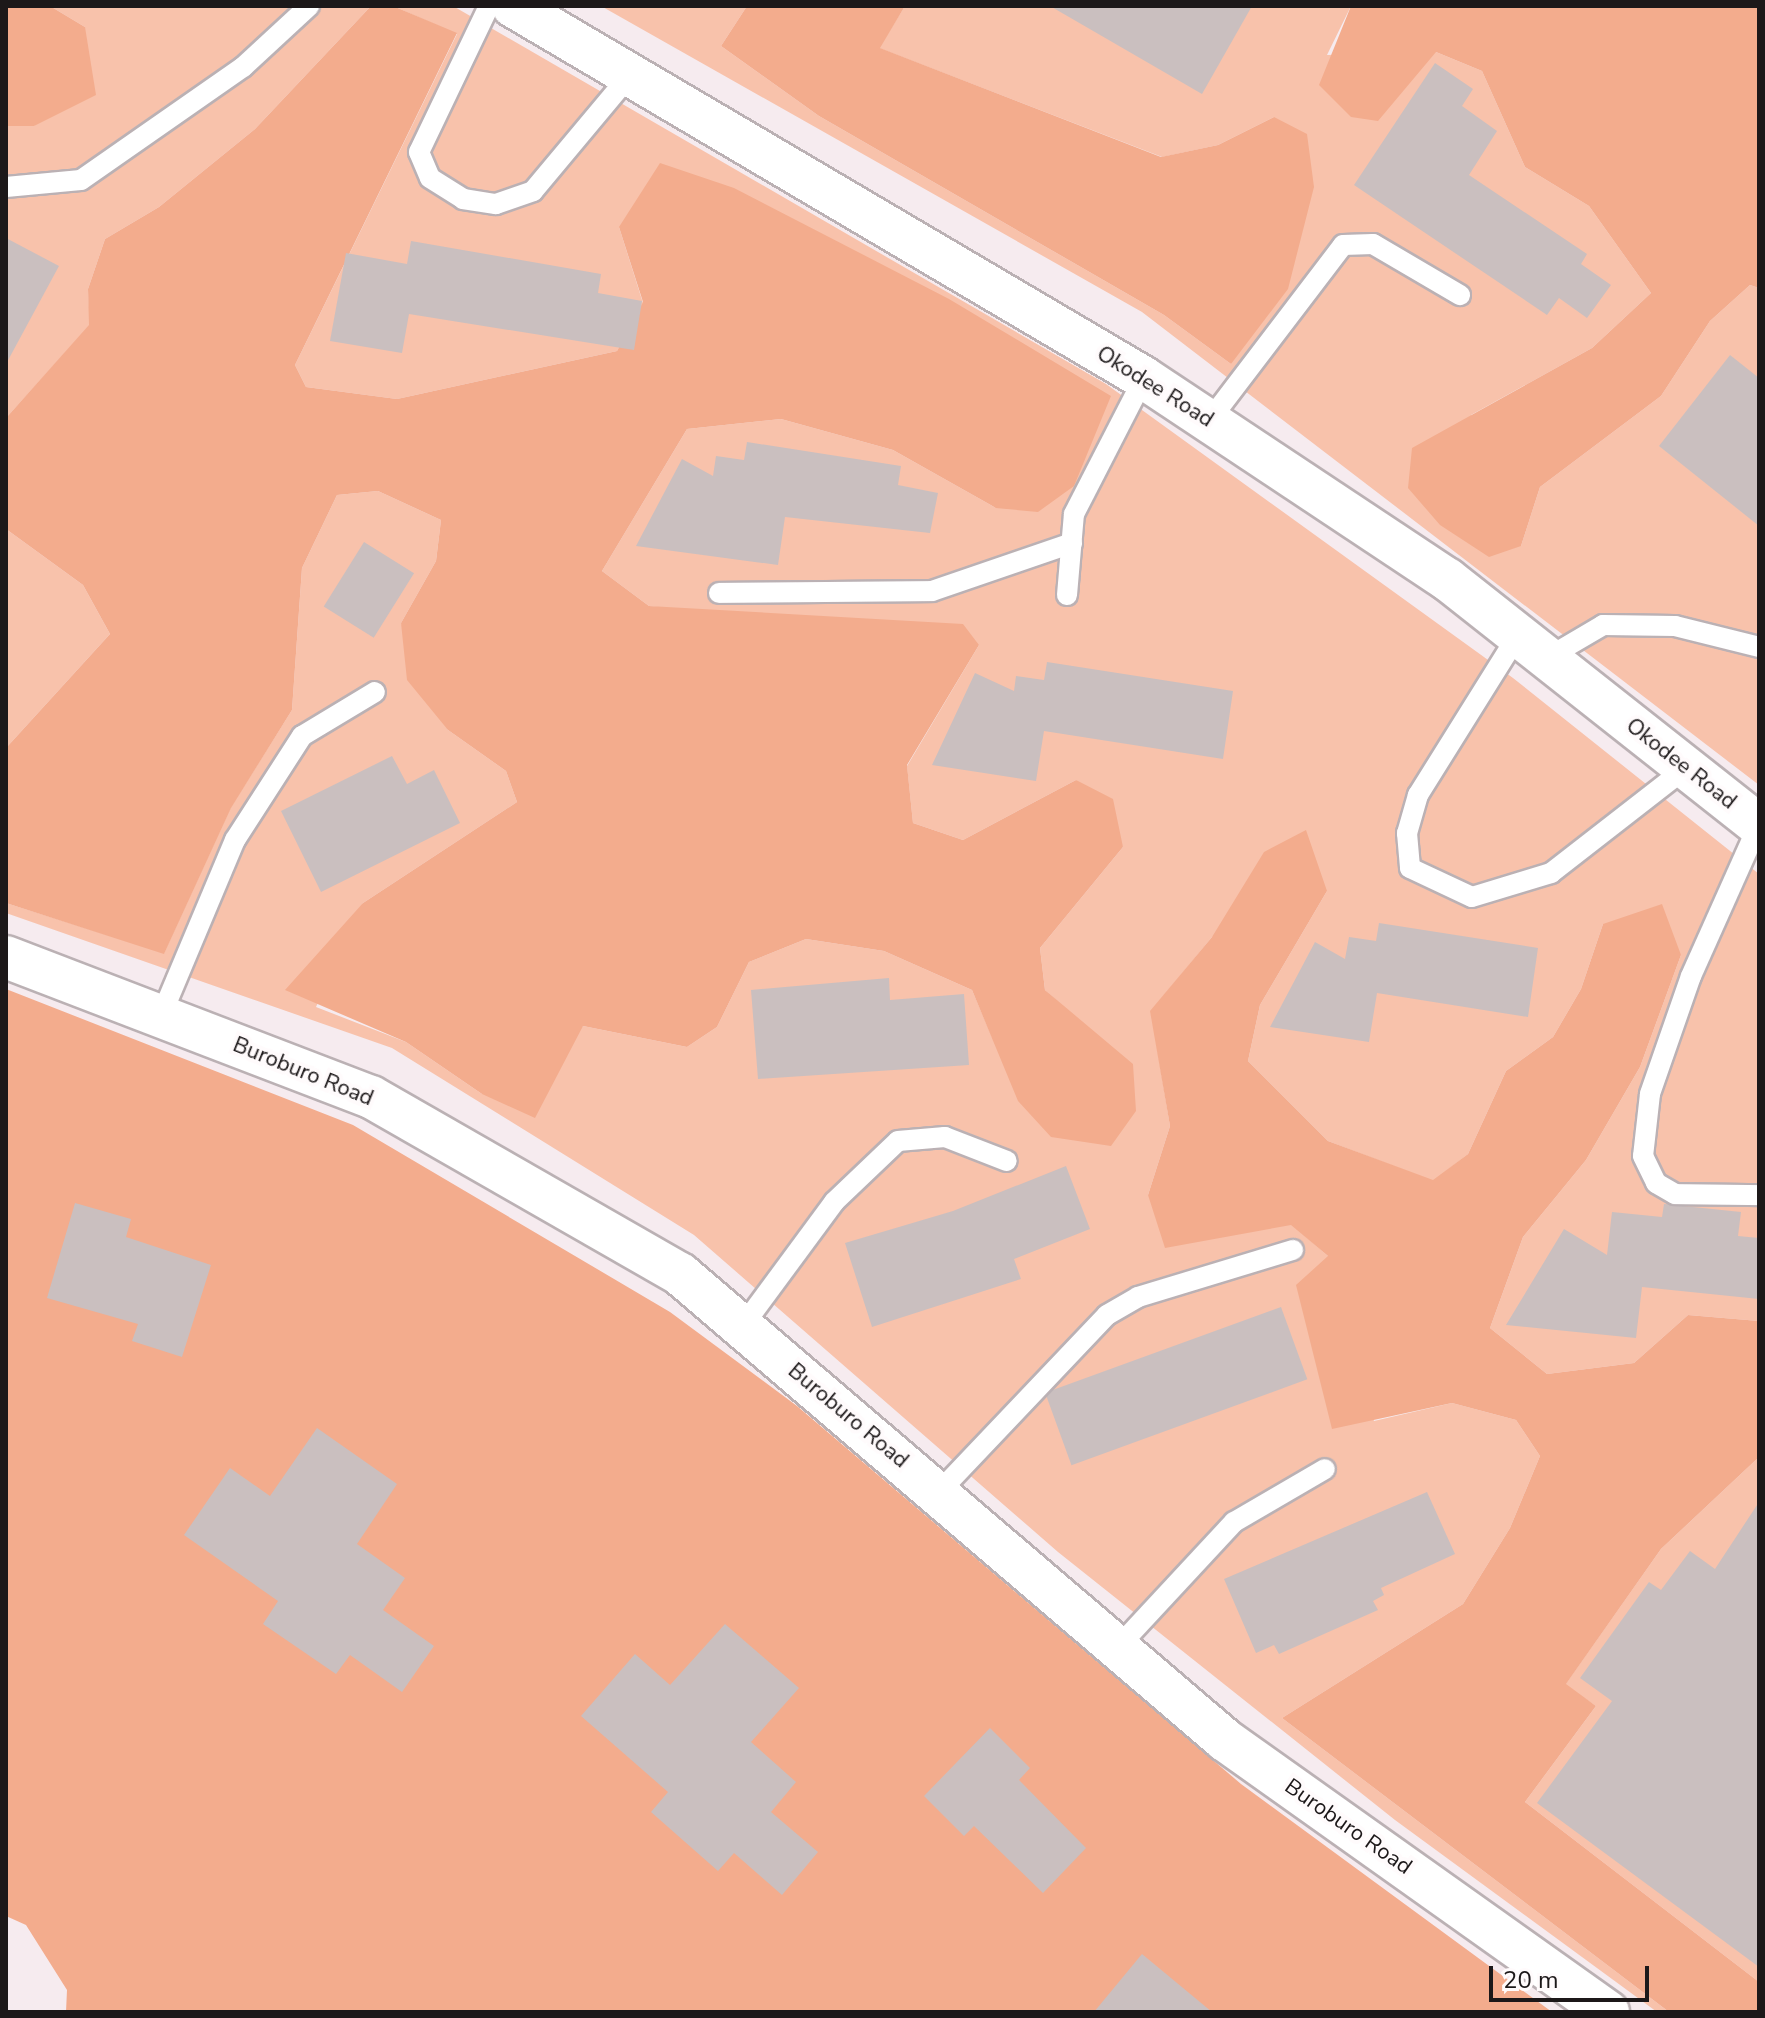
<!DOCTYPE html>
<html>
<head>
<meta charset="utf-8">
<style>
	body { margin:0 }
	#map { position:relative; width:1765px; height:2018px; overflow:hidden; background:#f6ebef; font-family:"Nunito Sans",sans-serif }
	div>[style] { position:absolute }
	.green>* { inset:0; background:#f8c2ab }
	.forest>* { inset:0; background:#f3ac8d }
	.building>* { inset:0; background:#cabfbf; transform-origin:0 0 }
	.roads { filter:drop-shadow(2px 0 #bbb1b4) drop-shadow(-2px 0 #bbb1b4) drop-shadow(0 2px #bbb1b4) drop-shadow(0 -2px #bbb1b4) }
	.service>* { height:20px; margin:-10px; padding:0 10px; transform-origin:10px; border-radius:10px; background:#fff }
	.minor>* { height:42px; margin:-21px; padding:0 21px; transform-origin:21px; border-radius:21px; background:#fff }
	span { translate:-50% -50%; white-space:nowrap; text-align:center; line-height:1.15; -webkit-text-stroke:8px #fffbfc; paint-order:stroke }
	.street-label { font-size:22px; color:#1c1819 }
	.frame { position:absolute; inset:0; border:8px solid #1c1819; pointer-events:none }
	.scale { position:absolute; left:1489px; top:1966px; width:160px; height:36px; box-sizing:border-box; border:4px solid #1c1819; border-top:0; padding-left:10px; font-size:24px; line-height:28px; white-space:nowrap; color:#1c1819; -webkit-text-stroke:6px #fffbfc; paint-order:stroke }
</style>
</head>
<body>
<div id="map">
	<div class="green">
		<i style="clip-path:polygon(50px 6px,371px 6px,255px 129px,159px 207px,105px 239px,88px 289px,90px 325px,6px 418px,6px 126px,34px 126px,85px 27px)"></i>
		<i style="clip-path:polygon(393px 6px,453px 6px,1106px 384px,1513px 678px,1759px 874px,1759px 1321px,1688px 1315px,1634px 1363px,1547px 1374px,1490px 1328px,1523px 1237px,1586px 1160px,1640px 1067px,1681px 955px,1603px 924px,1581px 989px,1553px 1037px,1506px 1071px,1468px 1154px,1433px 1181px,1328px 1141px,1248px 1061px,1260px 1005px,1327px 891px,1212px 937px,1151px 1011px,1170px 1126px,1148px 1195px,1242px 1232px,1291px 1224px,1328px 1256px,1374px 1421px,1452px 1403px,1516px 1420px,1540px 1456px,1510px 1528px,1463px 1604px,1282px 1718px,1669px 2012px,1657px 2012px,1395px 1820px,1058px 1552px,694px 1235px,392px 1048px,6px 913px,6px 903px,164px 953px,231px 807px,292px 710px,302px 568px,337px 495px,378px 491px,441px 520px,436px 561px,401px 623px,448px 730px,506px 771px,517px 802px,363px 903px,316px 1007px,406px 1042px,482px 1094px,583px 1026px,687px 1047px,717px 1027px,749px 962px,806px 939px,884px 951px,972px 990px,992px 1037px,1083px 1024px,1045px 990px,1040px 948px,1123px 847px,1076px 780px,963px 840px,913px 823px,907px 766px,979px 645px,649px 606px,602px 571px,687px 429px,781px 419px,893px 450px,996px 508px,619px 227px,643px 303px,617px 351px,397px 399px,306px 387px,295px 365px,457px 34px)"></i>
		<i style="clip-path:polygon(601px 6px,747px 6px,721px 46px,819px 116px,1164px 315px,1231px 364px,1274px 117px,1218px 145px,1162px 157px,879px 48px,905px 6px,1351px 6px,1327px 55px,1436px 52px,1482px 71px,1525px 167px,1589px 206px,1651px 293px,1592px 348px,1471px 415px,1521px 546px,1540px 487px,1661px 396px,1710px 321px,1750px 285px,1759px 288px,1759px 785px,1142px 312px)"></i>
		<i style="clip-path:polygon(6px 529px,83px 585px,110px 634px,6px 748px)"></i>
		<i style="clip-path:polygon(1759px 1457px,1759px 1982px,1525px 1802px,1596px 1706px,1565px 1685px,1661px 1549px)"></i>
	</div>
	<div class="forest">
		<i style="clip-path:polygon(6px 6px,50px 6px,85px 27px,96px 95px,34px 126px,6px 126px)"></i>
		<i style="clip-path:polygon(371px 6px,393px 6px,457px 33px,295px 365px,306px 387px,397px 399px,617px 351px,643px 302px,619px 227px,660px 163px,734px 188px,949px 299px,1111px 396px,1074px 486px,1038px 512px,996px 508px,893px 450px,781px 419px,687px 429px,602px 571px,649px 606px,963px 624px,979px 645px,907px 765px,913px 823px,963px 840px,1076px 780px,1113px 799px,1123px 847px,1040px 948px,1045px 990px,1133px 1064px,1136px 1111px,1111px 1146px,1051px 1137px,1018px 1101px,972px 990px,884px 951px,806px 939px,749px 962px,717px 1027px,687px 1047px,583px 1026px,535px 1118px,482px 1094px,406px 1042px,285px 990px,363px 903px,517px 802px,506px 771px,448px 730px,407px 680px,401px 623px,436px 561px,441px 520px,378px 491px,337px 495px,302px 568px,292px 710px,231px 808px,164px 954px,6px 903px,6px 748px,110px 634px,83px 585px,6px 529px,6px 418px,89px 325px,88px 289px,105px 239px,159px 207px,255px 129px)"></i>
		<i style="clip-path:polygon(747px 6px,905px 6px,880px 48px,1161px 157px,1218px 145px,1274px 117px,1307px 134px,1314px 187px,1288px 289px,1231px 364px,1164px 315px,819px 116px,721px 46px)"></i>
		<i style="clip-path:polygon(1351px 6px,1759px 6px,1759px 288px,1750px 285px,1710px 321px,1661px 396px,1540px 487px,1521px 546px,1489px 557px,1440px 525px,1408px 488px,1412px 448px,1592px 348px,1651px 293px,1589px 206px,1525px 167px,1482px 71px,1436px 52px,1378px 121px,1351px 117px,1319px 85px)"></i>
		<i style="clip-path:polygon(1306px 830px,1327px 891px,1260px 1005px,1248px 1061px,1328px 1141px,1433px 1180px,1468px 1154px,1506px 1071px,1553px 1037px,1581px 989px,1603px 924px,1662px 904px,1681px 955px,1640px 1067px,1586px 1160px,1523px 1237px,1490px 1328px,1547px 1374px,1634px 1363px,1688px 1315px,1759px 1321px,1759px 1457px,1661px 1549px,1566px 1684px,1596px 1706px,1525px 1802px,1759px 1982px,1759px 2012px,1669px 2012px,1282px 1718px,1463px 1604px,1510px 1528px,1540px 1456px,1516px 1420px,1452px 1403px,1332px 1429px,1296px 1285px,1328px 1256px,1291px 1225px,1165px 1248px,1148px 1195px,1170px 1126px,1150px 1011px,1212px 937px,1264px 852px)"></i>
		<i style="clip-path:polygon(6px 989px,353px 1125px,670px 1312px,797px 1406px,1241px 1784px,1552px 2012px,66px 2012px,67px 1990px,26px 1925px,6px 1916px)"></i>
	</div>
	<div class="building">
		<i style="clip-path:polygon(1050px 6px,1252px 6px,1202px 94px)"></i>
		<i style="clip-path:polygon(1435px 63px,1473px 89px,1462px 106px,1497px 131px,1469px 175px,1587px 254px,1581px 264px,1611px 285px,1587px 318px,1559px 298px,1547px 315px,1354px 185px)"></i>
		<i style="clip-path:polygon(6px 238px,59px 266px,6px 364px)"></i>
		<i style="clip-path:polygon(411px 241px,601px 274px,598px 293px,642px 301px,634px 350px,409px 314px,402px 353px,330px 341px,346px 253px,407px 264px)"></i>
		<i style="clip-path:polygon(1730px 355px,1759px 378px,1759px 526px,1659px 446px)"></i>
		<i style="clip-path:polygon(747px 442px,901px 466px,898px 485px,938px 493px,930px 533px,785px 517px,778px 565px,636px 546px,682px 459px,713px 476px,716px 456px,744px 460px)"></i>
		<i style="left:364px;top:542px;width:59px;height:76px;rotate:32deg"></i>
		<i style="clip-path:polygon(1047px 662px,1233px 691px,1223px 759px,1044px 731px,1036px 781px,932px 765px,975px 673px,1014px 691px,1016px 676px,1044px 680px)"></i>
		<i style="clip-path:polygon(392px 756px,407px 784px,434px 770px,460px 823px,321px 892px,281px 811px)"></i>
		<i style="clip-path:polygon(1379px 923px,1538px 948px,1528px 1017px,1377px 993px,1369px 1042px,1270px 1027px,1315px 942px,1345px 959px,1349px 937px,1376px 941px)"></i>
		<i style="clip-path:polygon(889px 978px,890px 1000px,964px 994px,969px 1065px,758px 1079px,751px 990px)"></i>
		<i style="clip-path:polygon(1066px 1166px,1090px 1229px,1014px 1259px,1021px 1279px,872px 1327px,845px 1243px,953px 1211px)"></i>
		<i style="clip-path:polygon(75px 1203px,131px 1219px,126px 1237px,211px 1265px,182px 1357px,132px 1341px,138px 1324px,47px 1298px)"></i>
		<i style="clip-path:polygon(1664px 1204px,1741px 1212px,1738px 1236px,1759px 1238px,1759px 1299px,1642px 1287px,1636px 1338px,1506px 1325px,1564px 1229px,1607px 1255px,1612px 1212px,1662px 1217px)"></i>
		<i style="left:1281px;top:1307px;width:77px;height:251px;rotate:70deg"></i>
		<i style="clip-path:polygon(317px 1428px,397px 1484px,357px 1544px,405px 1578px,383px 1610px,434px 1646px,402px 1692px,350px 1655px,336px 1674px,263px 1624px,278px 1601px,184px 1535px,230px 1468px,270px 1496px)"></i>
		<i style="clip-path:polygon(1427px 1492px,1455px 1554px,1381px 1588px,1384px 1595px,1373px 1601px,1378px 1610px,1279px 1654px,1274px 1645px,1256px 1653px,1224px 1579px)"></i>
		<i style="clip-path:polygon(1759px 1502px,1759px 1967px,1537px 1803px,1612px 1701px,1580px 1678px,1649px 1582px,1661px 1590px,1690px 1551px,1715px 1569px)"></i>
		<i style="clip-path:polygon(725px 1624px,799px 1688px,751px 1742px,796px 1782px,771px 1812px,818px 1852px,782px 1895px,734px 1853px,718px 1871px,651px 1812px,668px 1792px,581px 1716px,635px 1654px,670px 1685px)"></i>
		<i style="clip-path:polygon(990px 1728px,1030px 1768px,1019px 1780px,1086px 1848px,1043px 1893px,974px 1826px,964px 1836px,924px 1796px)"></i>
		<i style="clip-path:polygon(1142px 1954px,1212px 2012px,1094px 2012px)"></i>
	</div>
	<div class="roads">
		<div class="service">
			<i style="left:489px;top:6px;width:162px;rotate:115.6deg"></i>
			<i style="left:419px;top:152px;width:28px;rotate:67deg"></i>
			<i style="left:430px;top:178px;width:39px;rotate:32deg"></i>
			<i style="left:463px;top:199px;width:33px;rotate:9deg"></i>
			<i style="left:496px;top:204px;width:39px;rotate:-19deg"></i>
			<i style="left:533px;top:191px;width:151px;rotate:-50.1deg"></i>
			<i style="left:6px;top:187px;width:75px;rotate:-5.3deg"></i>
			<i style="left:81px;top:180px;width:198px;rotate:-34.9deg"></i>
			<i style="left:243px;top:67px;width:90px;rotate:-42.7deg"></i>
			<i style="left:1209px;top:421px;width:221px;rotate:-52.7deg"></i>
			<i style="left:1343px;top:245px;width:30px;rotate:-2deg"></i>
			<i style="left:1373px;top:244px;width:101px;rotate:30.4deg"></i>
			<i style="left:719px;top:593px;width:213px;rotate:-0.5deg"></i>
			<i style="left:932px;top:591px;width:148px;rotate:-18.9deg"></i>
			<i style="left:1067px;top:595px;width:81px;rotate:-85.1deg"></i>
			<i style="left:1074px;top:514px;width:153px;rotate:-62.8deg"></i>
			<i style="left:1518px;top:635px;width:189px;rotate:122deg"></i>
			<i style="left:1418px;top:795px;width:40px;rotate:106deg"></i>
			<i style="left:1407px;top:833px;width:35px;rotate:85deg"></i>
			<i style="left:1410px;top:868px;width:68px;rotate:25.1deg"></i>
			<i style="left:1472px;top:897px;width:83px;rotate:-16.9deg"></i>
			<i style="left:1551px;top:873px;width:171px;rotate:-37.9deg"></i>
			<i style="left:1547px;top:658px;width:65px;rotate:-30.5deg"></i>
			<i style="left:1603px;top:625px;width:72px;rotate:0.8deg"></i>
			<i style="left:1675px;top:626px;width:87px;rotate:14deg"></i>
			<i style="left:1759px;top:824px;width:167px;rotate:114.1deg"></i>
			<i style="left:1691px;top:976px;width:125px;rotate:109.2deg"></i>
			<i style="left:1650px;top:1094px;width:62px;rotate:96.4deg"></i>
			<i style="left:1643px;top:1156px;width:30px;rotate:64deg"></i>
			<i style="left:1656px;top:1183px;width:22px;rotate:30deg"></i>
			<i style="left:1675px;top:1194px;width:84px;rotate:0.7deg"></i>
			<i style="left:161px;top:1016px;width:191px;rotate:-67.2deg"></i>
			<i style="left:235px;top:840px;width:124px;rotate:-57.2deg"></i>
			<i style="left:302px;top:736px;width:85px;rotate:-31.1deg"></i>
			<i style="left:742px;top:1327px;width:155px;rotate:-53.6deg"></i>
			<i style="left:834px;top:1202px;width:88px;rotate:-43.6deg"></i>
			<i style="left:898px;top:1141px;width:47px;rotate:-4.9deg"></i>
			<i style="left:945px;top:1137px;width:66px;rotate:21.2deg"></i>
			<i style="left:938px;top:1493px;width:245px;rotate:-46.5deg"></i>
			<i style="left:1107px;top:1315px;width:36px;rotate:-30deg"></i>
			<i style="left:1138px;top:1297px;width:162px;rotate:-16.9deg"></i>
			<i style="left:1117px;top:1648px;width:172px;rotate:-47.1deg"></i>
			<i style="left:1234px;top:1522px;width:105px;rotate:-30.2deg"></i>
		</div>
		<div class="minor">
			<i style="left:513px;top:6px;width:732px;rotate:30.52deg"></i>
			<i style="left:1144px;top:378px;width:364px;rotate:33.6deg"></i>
			<i style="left:1447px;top:579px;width:397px;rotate:38.3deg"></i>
			<i style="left:6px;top:957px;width:391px;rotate:21deg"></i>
			<i style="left:371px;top:1097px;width:356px;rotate:29.8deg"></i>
			<i style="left:680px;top:1274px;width:717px;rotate:40.53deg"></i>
			<i style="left:1225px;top:1740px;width:470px;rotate:35.4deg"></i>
		</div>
	</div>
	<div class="street-label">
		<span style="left:1155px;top:387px;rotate:32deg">Okodee Road</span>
		<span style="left:1681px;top:764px;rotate:38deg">Okodee Road</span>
		<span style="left:303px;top:1072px;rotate:22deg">Buroburo Road</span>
		<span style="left:848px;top:1416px;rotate:40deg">Buroburo Road</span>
		<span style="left:1348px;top:1827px;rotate:35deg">Buroburo Road</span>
	</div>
	<div class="frame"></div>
	<div class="scale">20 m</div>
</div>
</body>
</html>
